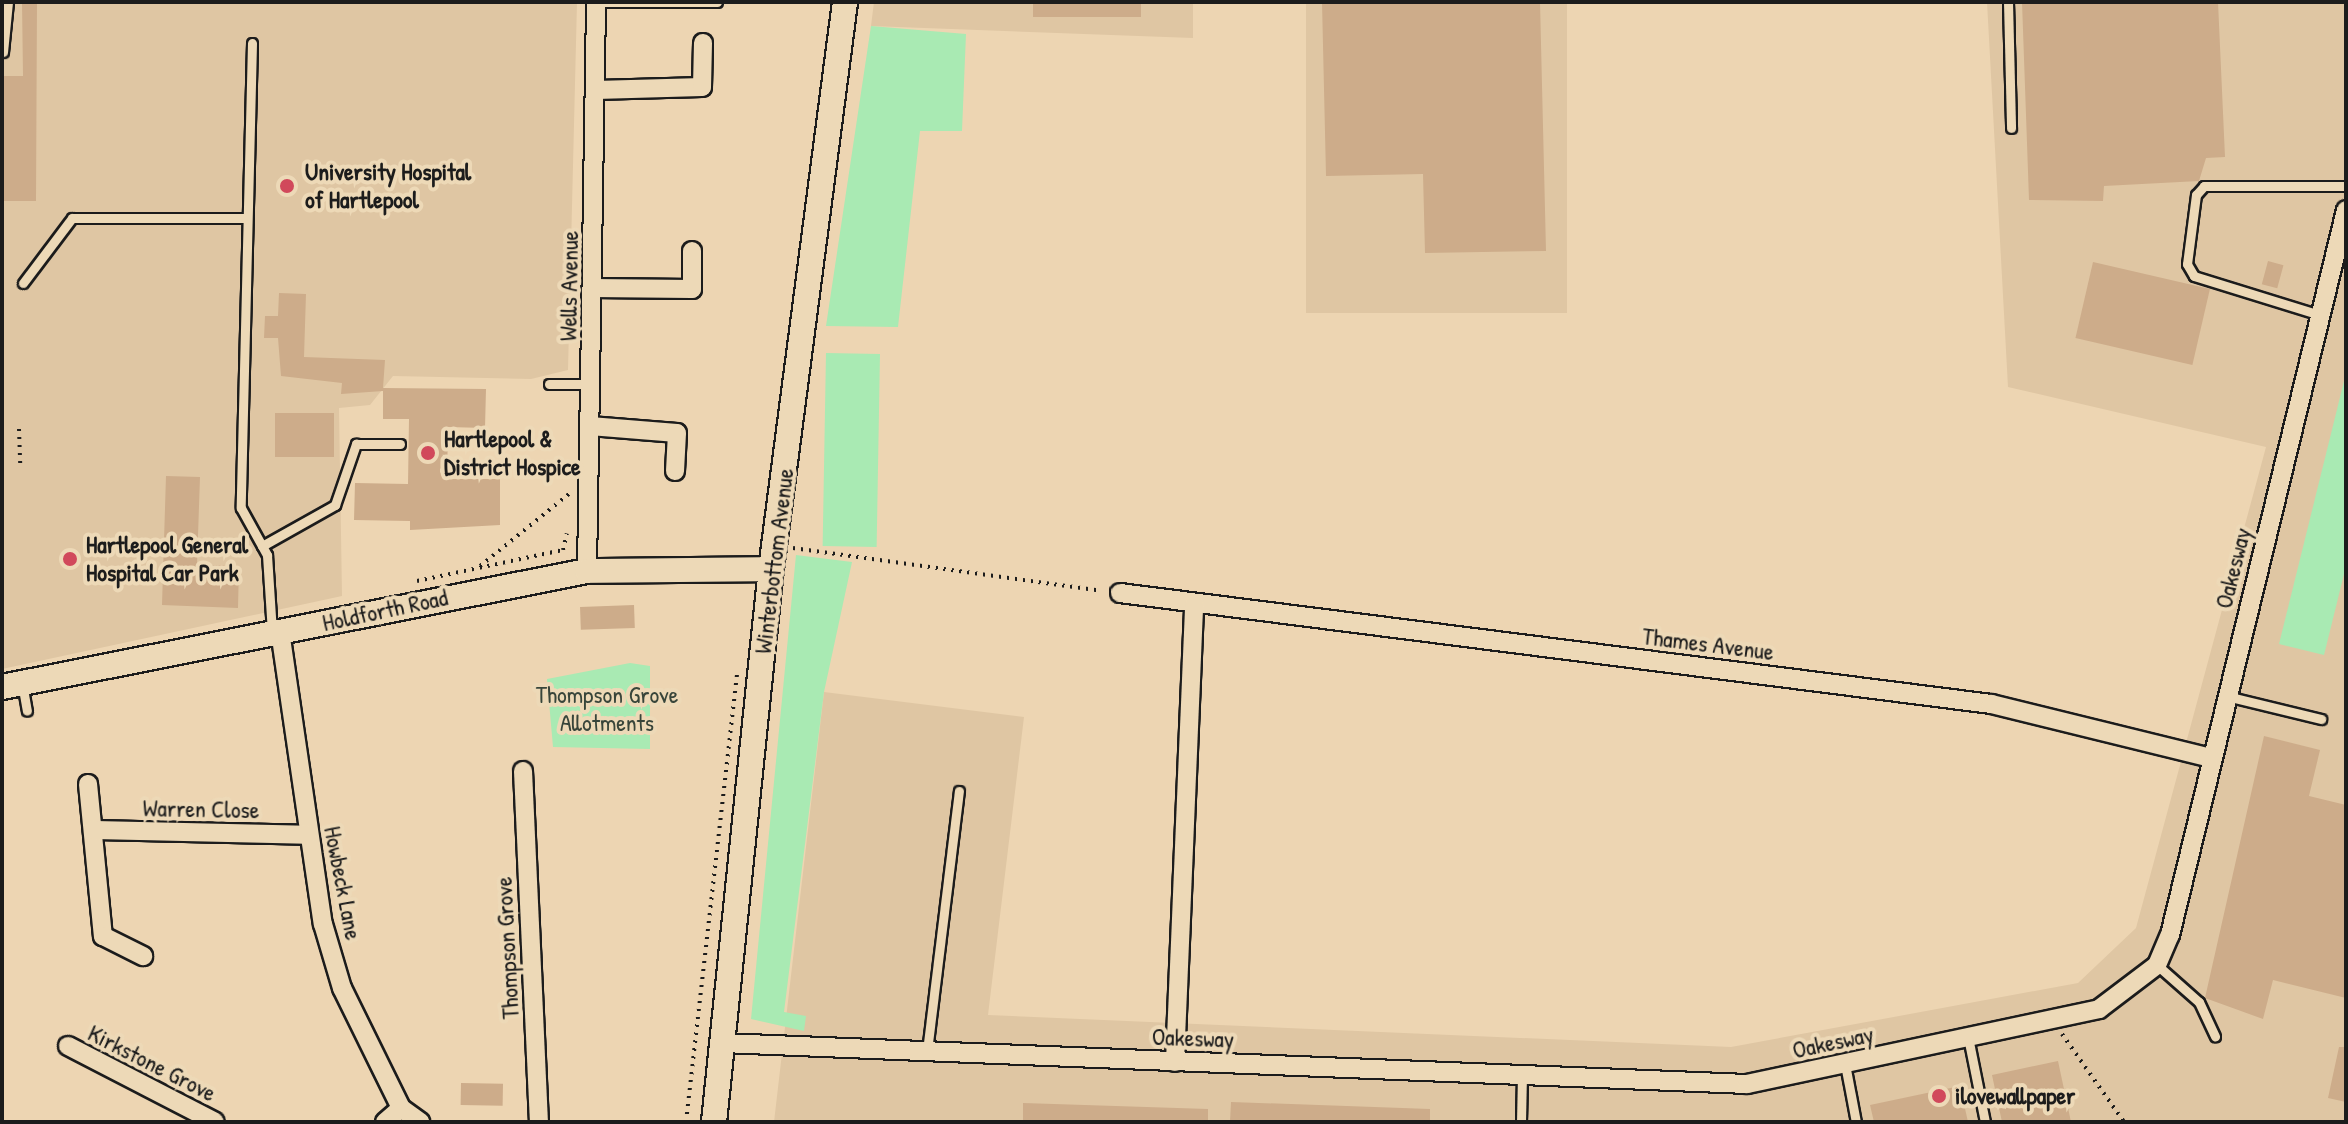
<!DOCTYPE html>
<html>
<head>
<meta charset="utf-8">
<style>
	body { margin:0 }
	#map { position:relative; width:2348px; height:1124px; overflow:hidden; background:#edd5b2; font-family:"Patrick Hand",sans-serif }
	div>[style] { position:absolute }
	.built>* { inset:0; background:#dfc6a3; transform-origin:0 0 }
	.green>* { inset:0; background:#a9eab3; transform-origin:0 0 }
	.building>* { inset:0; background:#cdac8a; transform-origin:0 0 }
	.path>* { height:4px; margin-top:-2px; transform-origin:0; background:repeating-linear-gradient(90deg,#1c1c1c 0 2px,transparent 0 8px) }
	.roads { filter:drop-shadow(2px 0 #1c1c1c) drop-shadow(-2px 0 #1c1c1c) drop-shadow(0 2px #1c1c1c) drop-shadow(0 -2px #1c1c1c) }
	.service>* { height:9px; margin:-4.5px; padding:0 4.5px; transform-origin:4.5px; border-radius:4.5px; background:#edd9b7 }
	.minor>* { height:18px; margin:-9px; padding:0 9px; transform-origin:9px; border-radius:9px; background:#edd9b7 }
	.tertiary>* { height:24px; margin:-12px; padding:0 12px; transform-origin:12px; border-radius:12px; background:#edd9b7 }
	.dots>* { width:22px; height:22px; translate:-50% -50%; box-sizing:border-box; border:4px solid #edd9b7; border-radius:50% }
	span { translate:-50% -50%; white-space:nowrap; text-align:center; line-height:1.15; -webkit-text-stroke:8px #edd9b7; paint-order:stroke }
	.poi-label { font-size:24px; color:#1c1c1c; font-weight:700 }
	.left { translate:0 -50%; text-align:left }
	.street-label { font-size:24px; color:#1c1c1c }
	.park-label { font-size:24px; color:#38453a }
	.frame { position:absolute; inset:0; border:4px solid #1c1c1c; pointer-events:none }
</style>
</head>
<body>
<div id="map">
	<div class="built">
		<i style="clip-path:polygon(2px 2px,577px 2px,568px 370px,531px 379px,393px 376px,370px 405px,339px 408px,342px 596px,2px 669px)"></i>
		<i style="clip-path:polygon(874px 2px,1193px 2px,1193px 38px,871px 26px)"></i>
		<i style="left:1306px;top:2px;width:261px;height:311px"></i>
		<i style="clip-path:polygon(1987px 2px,2346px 2px,2346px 1122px,774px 1122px,824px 692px,1024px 717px,988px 1015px,1731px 1047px,2078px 983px,2136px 928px,2266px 447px,2008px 387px)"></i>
	</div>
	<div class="green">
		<i style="clip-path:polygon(871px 26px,966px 34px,962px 131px,920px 131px,898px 327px,826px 326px)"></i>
		<i style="left:826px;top:353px;width:54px;height:193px;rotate:1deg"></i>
		<i style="clip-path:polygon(2346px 373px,2346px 566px,2324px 655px,2279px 644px)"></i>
		<i style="clip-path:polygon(796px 555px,852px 562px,824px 692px,784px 1012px,806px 1016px,804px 1031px,751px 1019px)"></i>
		<i style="clip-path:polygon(630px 663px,650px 666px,650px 749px,553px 747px,547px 679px)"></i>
	</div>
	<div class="building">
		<i style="clip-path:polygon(22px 2px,37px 2px,36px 201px,2px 201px,2px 76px,23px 76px)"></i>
		<i style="left:1033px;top:2px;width:108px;height:15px"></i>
		<i style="clip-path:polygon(1322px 2px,1540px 2px,1546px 251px,1425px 253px,1423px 174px,1326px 176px)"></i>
		<i style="clip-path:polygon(2022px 2px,2218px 2px,2225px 157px,2206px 158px,2199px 181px,2104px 186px,2103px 201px,2029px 200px)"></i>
		<i style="left:2268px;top:261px;width:16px;height:24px;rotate:15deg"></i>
		<i style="left:2093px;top:262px;width:120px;height:78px;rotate:13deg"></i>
		<i style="clip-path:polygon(279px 293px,306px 294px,304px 357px,385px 360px,383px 388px,486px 389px,485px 428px,448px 427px,447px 479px,500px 479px,500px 525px,410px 530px,410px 521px,354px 520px,355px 483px,408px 484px,409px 419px,383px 419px,383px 391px,341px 394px,342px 383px,281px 376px,278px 338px,264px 338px,265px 316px,278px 316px)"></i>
		<i style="left:334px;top:413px;width:44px;height:59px;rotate:90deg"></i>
		<i style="clip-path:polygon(166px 476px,200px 477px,197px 565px,239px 566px,238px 608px,162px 605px)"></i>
		<i style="left:634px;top:605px;width:23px;height:54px;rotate:88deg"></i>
		<i style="clip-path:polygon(2264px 736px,2320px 750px,2309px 796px,2346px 805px,2346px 998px,2273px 980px,2263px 1019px,2205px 998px)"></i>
		<i style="clip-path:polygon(2339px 1047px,2346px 1047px,2346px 1102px,2328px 1098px)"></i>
		<i style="clip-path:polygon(2058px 1061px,2071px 1122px,2002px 1122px,1992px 1075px)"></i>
		<i style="left:461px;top:1083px;width:42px;height:22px;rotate:1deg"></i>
		<i style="clip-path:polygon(1960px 1086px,1968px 1122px,1874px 1122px,1870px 1105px)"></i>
		<i style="clip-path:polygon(1231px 1102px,1430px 1109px,1430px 1122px,1230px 1122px)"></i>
		<i style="clip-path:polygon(1023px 1103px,1208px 1109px,1208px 1122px,1023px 1122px)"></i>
	</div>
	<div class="path">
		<i style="left:19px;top:429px;width:37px;rotate:88deg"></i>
		<i style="left:793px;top:548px;width:311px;rotate:7.9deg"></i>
		<i style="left:480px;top:566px;width:116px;rotate:-39deg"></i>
		<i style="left:417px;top:581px;width:149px;rotate:-12deg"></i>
		<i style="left:563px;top:550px;width:17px;rotate:-77deg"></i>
		<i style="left:2062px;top:1034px;width:108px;rotate:54.8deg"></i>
		<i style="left:686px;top:1122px;width:452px;rotate:-83.5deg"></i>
	</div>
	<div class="roads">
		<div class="service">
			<i style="left:596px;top:2px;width:121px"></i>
			<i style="left:2008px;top:2px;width:126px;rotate:88.6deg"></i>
			<i style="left:252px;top:43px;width:465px;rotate:91.4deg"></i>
			<i style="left:241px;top:508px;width:54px;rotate:61deg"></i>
			<i style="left:267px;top:555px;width:77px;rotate:86.3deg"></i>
			<i style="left:3px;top:52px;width:50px;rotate:-84.3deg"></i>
			<i style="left:23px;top:283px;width:81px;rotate:-53deg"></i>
			<i style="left:72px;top:218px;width:174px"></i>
			<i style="left:2320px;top:315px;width:132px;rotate:-162.8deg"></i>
			<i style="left:2194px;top:276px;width:14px;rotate:-120deg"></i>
			<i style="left:2187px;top:264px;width:70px;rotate:-82.6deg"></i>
			<i style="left:2196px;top:195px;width:12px;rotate:-48deg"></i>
			<i style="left:2204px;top:186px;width:142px"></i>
			<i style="left:549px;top:384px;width:41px"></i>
			<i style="left:262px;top:546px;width:84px;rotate:-29.3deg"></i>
			<i style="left:335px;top:505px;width:65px;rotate:-71deg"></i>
			<i style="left:356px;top:444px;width:44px"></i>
			<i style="left:22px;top:683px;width:28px;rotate:80deg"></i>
			<i style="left:2226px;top:696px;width:98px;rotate:13.6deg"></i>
			<i style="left:2157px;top:965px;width:56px;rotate:41.4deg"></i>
			<i style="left:2199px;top:1002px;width:38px;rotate:65deg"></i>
			<i style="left:1968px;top:1037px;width:87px;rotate:78.7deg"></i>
			<i style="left:927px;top:1051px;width:262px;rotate:-83deg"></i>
			<i style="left:1845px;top:1064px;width:59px;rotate:79.3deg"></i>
			<i style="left:1521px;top:1122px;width:47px;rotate:-88.8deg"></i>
		</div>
		<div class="minor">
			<i style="left:596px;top:90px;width:106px;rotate:-1.6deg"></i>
			<i style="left:702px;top:87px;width:44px;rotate:-88.7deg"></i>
			<i style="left:592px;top:288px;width:100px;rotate:0.6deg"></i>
			<i style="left:692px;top:289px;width:38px;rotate:-90deg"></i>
			<i style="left:590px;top:426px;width:87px;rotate:4.6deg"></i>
			<i style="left:677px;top:433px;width:38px;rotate:93deg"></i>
			<i style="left:587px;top:571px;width:569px;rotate:-89.09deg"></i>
			<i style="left:1120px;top:593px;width:878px;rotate:7.26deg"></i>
			<i style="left:1991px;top:704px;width:227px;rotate:13.8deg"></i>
			<i style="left:280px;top:631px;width:296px;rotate:81.7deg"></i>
			<i style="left:323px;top:924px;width:67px;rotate:73.5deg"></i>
			<i style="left:342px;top:988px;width:134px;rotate:63.8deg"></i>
			<i style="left:401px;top:1108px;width:24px;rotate:36deg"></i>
			<i style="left:523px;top:771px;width:351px;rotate:87.4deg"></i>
			<i style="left:88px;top:784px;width:153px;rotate:84.4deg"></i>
			<i style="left:103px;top:936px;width:45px;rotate:26.6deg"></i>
			<i style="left:93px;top:830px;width:215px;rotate:1.3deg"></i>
			<i style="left:722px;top:1043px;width:1026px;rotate:2.29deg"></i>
			<i style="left:1747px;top:1084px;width:360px;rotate:-12deg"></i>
			<i style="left:2099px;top:1009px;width:73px;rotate:-37.2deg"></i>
			<i style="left:2157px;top:965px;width:33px;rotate:-67deg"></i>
			<i style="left:2170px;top:935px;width:746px;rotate:-76.35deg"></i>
			<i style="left:68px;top:1046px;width:165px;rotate:27.3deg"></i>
			<i style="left:1175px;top:1062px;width:459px;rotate:-87.6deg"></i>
			<i style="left:385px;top:1122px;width:21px;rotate:-41deg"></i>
		</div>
		<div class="tertiary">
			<i style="left:2px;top:687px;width:596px;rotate:-11.22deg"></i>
			<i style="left:587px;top:571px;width:184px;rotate:-0.6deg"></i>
			<i style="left:714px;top:1122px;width:556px;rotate:-84.12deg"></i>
			<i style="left:771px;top:569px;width:572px;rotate:-82.56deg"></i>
		</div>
	</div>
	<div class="dots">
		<i style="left:287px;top:186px;background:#d1495b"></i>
		<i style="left:428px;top:453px;background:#d1495b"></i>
		<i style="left:70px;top:559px;background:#d1495b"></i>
		<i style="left:1939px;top:1096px;background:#d1495b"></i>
	</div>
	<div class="poi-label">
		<span class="left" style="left:305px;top:186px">University Hospital<br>of Hartlepool</span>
		<span class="left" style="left:444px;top:453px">Hartlepool &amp;<br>District Hospice</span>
		<span class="left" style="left:86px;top:559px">Hartlepool General<br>Hospital Car Park</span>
		<span class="left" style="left:1955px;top:1096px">ilovewallpaper</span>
	</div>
	<div class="street-label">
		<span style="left:569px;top:286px;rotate:-89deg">Wells Avenue</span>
		<span style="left:774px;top:561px;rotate:-83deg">Winterbottom Avenue</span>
		<span style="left:2233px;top:568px;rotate:-76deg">Oakesway</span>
		<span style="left:385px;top:610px;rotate:-12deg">Holdforth Road</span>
		<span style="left:1708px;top:644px;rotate:7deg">Thames Avenue</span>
		<span style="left:201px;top:809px;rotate:1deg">Warren Close</span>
		<span style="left:343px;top:883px;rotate:79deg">Howbeck Lane</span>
		<span style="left:507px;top:948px;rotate:-93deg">Thompson Grove</span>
		<span style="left:1193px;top:1038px;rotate:2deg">Oakesway</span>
		<span style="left:1833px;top:1042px;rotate:-12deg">Oakesway</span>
		<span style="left:152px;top:1063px;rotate:27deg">Kirkstone Grove</span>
	</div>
	<div class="park-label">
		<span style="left:607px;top:709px">Thompson Grove<br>Allotments</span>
	</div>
	<div class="frame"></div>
</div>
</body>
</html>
